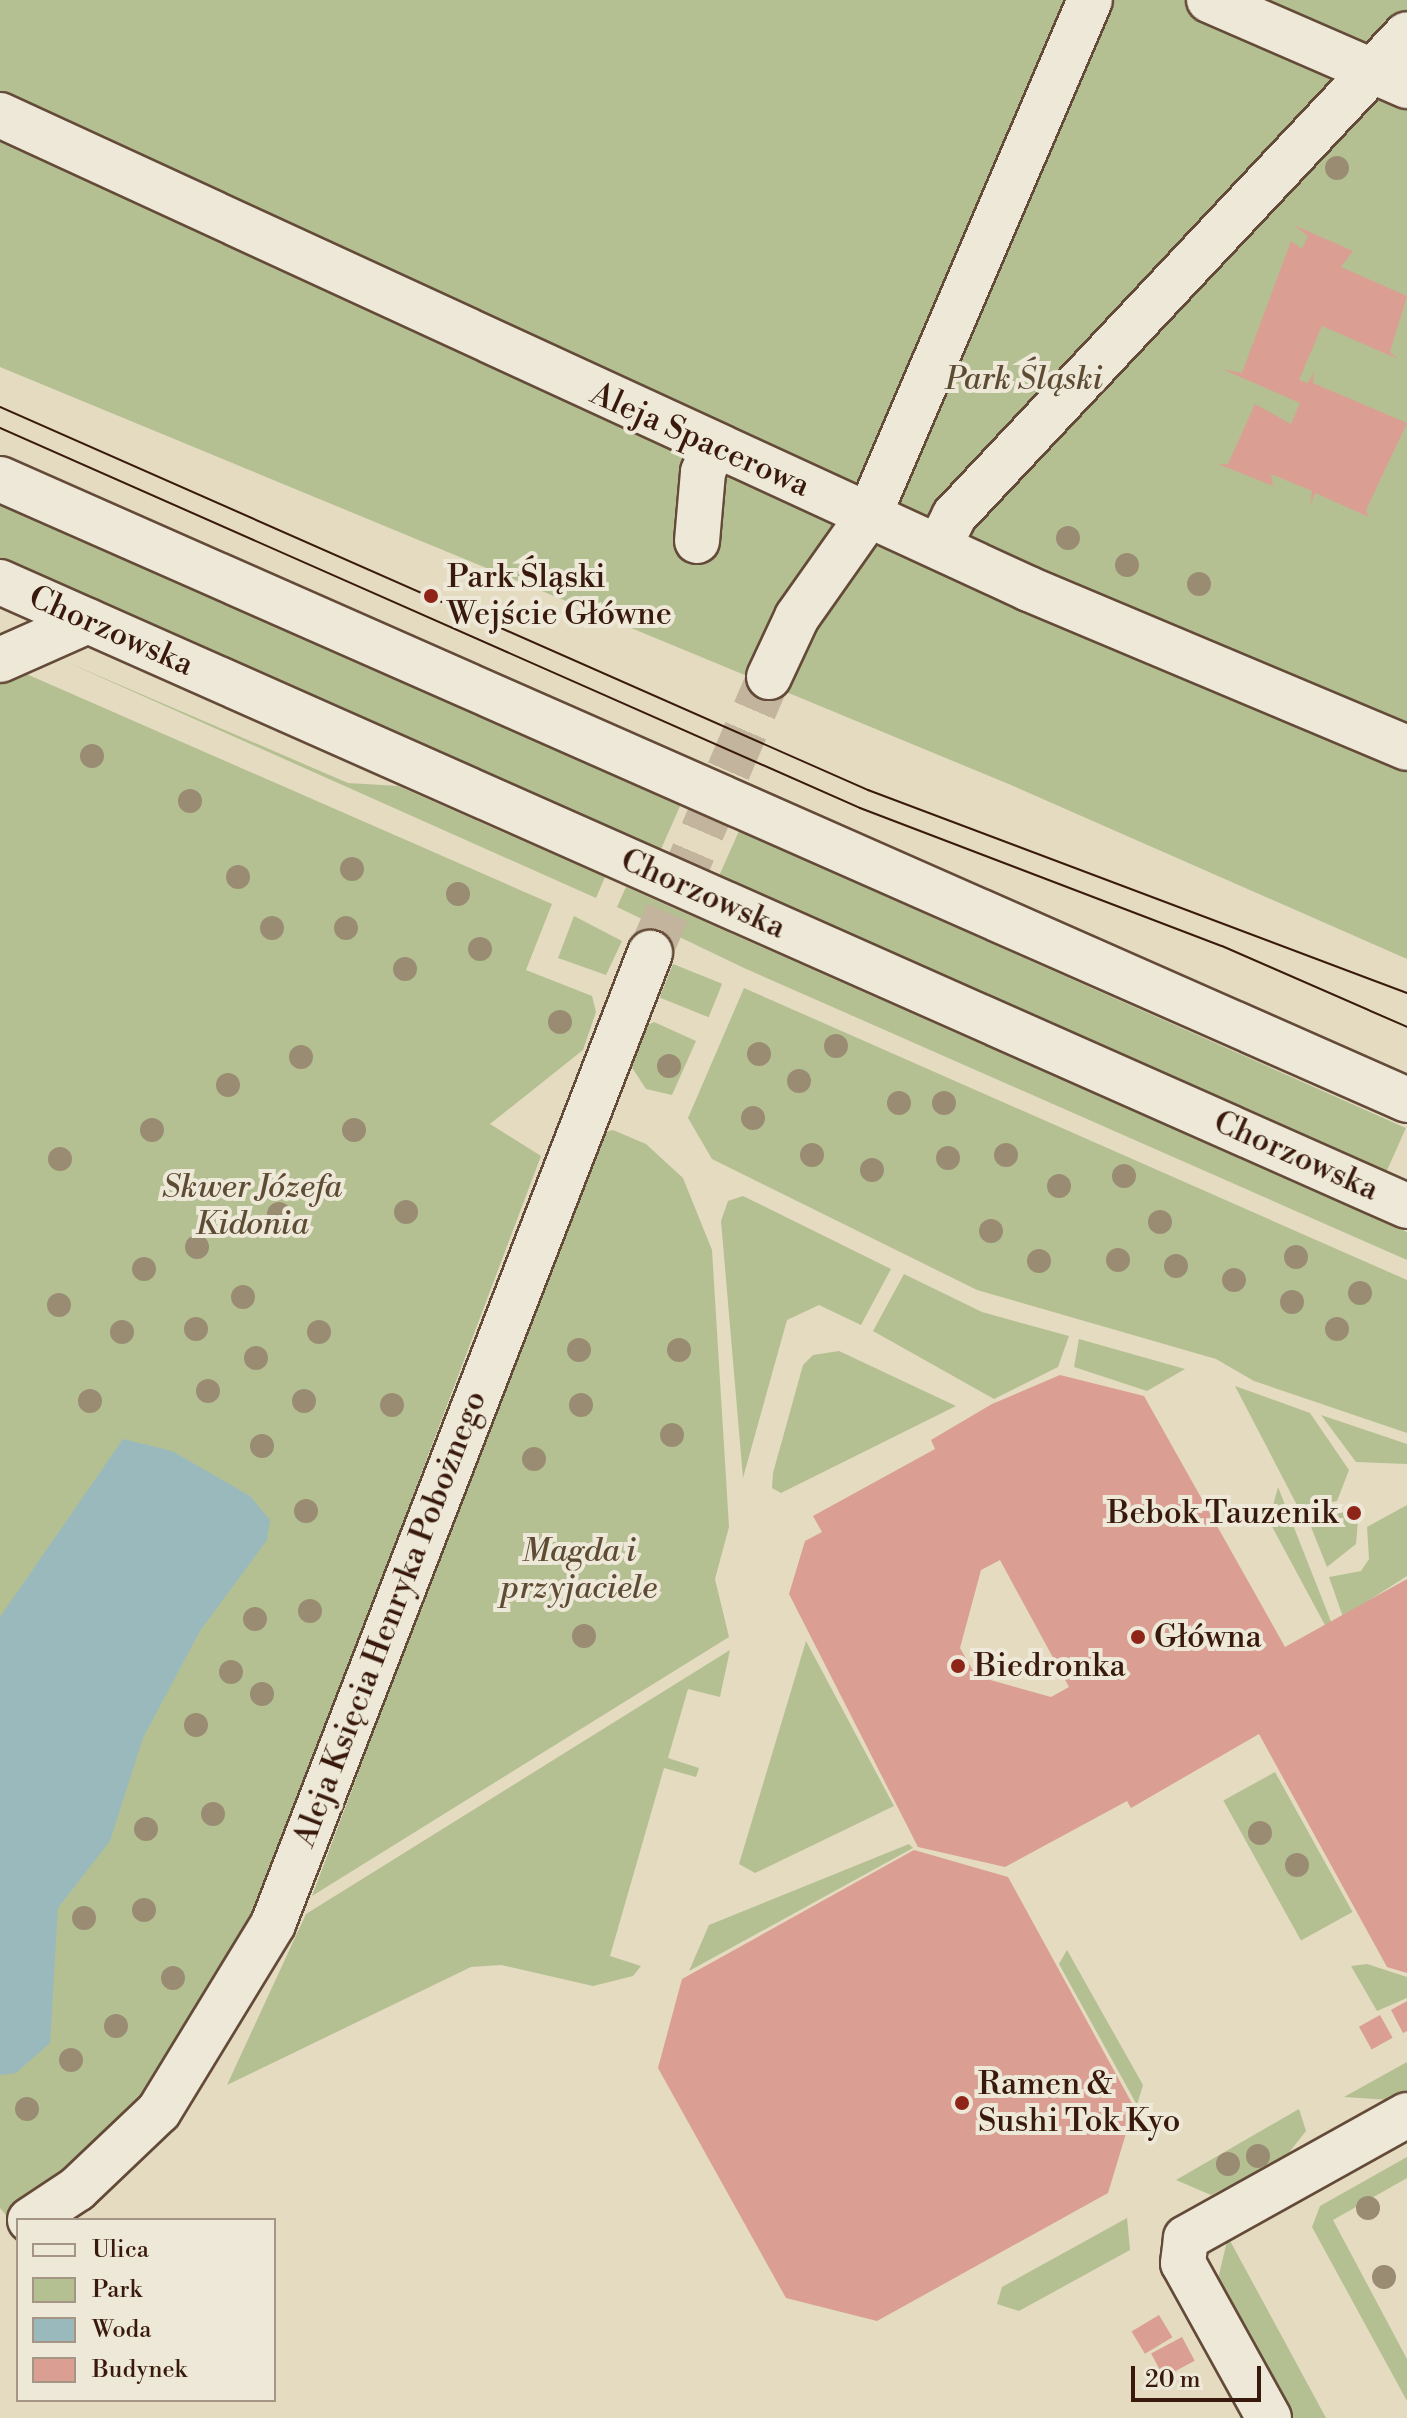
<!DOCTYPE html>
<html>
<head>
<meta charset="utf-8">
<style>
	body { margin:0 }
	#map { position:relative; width:1407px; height:2418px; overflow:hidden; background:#e4dbc1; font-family:"Libre Bodoni",serif }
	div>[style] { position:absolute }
	.green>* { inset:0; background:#b5c092; transform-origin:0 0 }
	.water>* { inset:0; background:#9ab9bd }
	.building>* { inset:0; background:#da9e93; transform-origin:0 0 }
	.street-tunnel>* { height:44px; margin-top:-22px; transform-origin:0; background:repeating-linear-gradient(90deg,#c2b49d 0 44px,transparent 0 66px) }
	.roads { filter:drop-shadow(2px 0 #644a38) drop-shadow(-2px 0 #644a38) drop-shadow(0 2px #644a38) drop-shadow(0 -2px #644a38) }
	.street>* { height:44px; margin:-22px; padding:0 22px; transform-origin:22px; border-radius:22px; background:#ede8d7 }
	.secondary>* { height:44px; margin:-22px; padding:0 22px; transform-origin:22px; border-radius:22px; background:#ede8d7 }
	.tram>* { height:2px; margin:-1px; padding:0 1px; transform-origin:1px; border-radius:1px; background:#39190b }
	.trees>* { width:24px; height:24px; margin:-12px; border-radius:50%; background:#9a8c73 }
	.dots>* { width:22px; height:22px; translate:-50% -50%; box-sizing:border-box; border:4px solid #ede8d7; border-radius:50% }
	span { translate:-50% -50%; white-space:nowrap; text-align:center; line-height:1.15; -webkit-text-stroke:8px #ede8d7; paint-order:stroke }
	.park-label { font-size:32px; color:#5e4b34; font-style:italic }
	.street-label { font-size:32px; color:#39190b }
	.poi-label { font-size:32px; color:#39190b }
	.left { translate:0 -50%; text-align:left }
	.right { translate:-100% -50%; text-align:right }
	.legend { position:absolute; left:16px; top:2218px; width:260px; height:184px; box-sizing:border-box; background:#ede8d7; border:2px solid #a59585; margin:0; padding:10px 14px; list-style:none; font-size:24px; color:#39190b }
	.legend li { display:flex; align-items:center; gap:16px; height:40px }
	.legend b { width:40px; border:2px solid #a59585 }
	.scale { position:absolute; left:1131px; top:2366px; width:130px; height:36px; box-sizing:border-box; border:4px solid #39190b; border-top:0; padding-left:10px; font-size:24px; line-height:28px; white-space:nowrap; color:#39190b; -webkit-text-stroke:6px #ede8d7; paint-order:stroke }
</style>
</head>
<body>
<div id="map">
	<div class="green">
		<i style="clip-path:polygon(0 0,1407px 0,1407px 959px,1011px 785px,0 367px)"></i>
		<i style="left:0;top:502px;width:745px;height:53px;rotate:24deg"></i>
		<i style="clip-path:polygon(62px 660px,348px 783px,398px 786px,605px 877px,596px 898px)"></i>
		<i style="clip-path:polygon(15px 669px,552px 904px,526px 970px,592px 996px,596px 1012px,583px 1050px,490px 1124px,541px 1156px,239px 1957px,150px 2096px,7px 2216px,0 2208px,0 679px)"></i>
		<i style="left:739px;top:831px;width:730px;height:49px;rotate:24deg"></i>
		<i style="clip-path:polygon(626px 887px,1407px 1232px,1407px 1260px,744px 968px,617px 907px)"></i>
		<i style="clip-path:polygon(574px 916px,622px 941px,606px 975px,558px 958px)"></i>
		<i style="left:673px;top:964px;width:53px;height:36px;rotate:22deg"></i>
		<i style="clip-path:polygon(744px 988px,1407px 1280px,1407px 1433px,1254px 1381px,1216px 1359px,977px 1290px,712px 1159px,688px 1118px)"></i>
		<i style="clip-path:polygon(654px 1022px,696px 1041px,672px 1095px,646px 1089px,631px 1066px,642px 1028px)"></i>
		<i style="clip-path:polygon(613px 1130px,646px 1144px,683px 1178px,712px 1250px,729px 1527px,715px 1579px,729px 1637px,312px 1896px,598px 1134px)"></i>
		<i style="clip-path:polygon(743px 1196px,891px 1269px,861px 1325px,819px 1305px,787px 1320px,743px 1478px,721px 1221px,728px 1201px)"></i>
		<i style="clip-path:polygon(904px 1274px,982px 1312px,1069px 1336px,1058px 1367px,994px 1399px,873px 1331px)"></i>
		<i style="clip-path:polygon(1079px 1339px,1185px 1369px,1147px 1391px,1074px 1367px)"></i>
		<i style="clip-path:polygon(839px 1351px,956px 1406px,781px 1493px,772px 1488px,773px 1473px,803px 1365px,813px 1355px)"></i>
		<i style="clip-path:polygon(1235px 1386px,1310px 1413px,1349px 1470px,1337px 1501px,1299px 1509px)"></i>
		<i style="clip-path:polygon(1321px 1415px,1407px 1444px,1407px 1464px,1356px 1462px)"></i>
		<i style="clip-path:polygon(1278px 1487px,1332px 1624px,1326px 1627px,1269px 1521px)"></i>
		<i style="clip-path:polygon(1407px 1505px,1407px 1576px,1343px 1617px,1329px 1577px,1361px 1571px,1369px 1559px,1367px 1527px)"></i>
		<i style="clip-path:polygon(1342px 1512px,1358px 1520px,1356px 1544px,1327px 1567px,1311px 1527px)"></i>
		<i style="clip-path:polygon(806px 1641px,894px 1806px,755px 1873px,739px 1864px)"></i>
		<i style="clip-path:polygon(730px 1650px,720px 1697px,688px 1689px,668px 1758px,699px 1768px,696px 1777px,664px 1768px,610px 1956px,641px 1966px,633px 1976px,593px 1986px,501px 1965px,471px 1967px,227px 2085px,306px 1914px)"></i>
		<i style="left:1275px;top:1772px;width:160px;height:59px;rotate:61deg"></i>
		<i style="clip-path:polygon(909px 1844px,913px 1848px,689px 1971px,709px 1925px)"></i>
		<i style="clip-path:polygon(1067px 1950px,1143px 2085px,1137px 2105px,1059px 1964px)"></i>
		<i style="clip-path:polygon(1367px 1964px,1407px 1977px,1407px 1998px,1377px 2011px,1351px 1966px)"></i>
		<i style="clip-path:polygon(1407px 2062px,1407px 2091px,1390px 2100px,1344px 2097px)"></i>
		<i style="clip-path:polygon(1299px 2109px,1306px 2131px,1283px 2160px,1211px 2195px,1176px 2180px)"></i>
		<i style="clip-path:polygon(1407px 2157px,1407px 2178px,1333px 2220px,1407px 2359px,1407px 2401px,1312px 2227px,1320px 2206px)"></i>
		<i style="clip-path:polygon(1127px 2218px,1130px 2250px,1019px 2311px,997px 2304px,1002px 2287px)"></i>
		<i style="clip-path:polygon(1228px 2237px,1326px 2418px,1290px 2418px,1217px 2283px)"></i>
	</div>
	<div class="water">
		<i style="clip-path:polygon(123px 1439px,172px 1451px,250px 1496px,270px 1520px,267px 1540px,200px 1631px,143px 1738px,110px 1841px,58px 1908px,50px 2043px,16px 2073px,0 2075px,0 1617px)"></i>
	</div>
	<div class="building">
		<i style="clip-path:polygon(1294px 225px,1353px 251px,1341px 267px,1407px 296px,1390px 352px,1398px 359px,1322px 326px,1299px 380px,1308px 383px,1314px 372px,1313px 383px,1407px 423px,1366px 510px,1369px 517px,1315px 493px,1310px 507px,1312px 491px,1271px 474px,1273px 486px,1218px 464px,1228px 464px,1255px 404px,1291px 424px,1300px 403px,1222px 369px,1242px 373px,1291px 241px,1302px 249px,1308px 236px)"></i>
		<i style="clip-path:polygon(evenodd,1060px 1375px,1144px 1396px,1285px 1647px,1407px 1579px,1407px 1973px,1387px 1967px,1259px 1734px,1131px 1808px,1127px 1801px,1005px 1867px,918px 1847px,789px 1594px,805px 1541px,822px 1532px,813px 1516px,935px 1449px,931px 1440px,992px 1404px,1060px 1375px,1000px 1560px,1069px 1687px,1051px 1697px,976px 1676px,960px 1648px,981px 1570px,1000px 1560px)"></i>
		<i style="clip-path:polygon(914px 1850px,1008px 1877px,1134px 2107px,1108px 2193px,877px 2321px,786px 2298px,658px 2068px,682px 1979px)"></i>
		<i style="clip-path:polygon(1407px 2001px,1407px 2031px,1403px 2033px,1391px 2010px)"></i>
		<i style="left:1380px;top:2015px;width:26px;height:24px;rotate:61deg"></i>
		<i style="left:1159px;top:2315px;width:26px;height:32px;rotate:59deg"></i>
		<i style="left:1182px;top:2337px;width:27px;height:35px;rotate:62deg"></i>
	</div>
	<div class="street-tunnel">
		<i style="left:650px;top:953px;width:301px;rotate:-66.7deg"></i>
	</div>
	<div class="roads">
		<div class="street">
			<i style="left:1209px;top:0;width:216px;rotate:23.5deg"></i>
			<i style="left:0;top:115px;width:1133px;rotate:24.73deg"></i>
			<i style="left:1029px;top:589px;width:410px;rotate:22.8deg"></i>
			<i style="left:697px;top:541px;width:69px;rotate:-85deg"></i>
			<i style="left:703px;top:472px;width:28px;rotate:-67deg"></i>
			<i style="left:939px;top:546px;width:34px;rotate:-63deg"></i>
			<i style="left:954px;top:516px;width:661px;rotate:-46.78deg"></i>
			<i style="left:0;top:660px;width:96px;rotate:-23.9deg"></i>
			<i style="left:769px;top:677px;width:66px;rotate:-65deg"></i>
			<i style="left:797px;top:617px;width:125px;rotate:-54.8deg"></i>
			<i style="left:869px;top:515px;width:560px;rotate:-66.77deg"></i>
			<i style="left:30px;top:2220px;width:56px;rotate:-33.4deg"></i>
			<i style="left:77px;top:2189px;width:113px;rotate:-43.6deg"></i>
			<i style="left:159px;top:2111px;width:219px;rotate:-58.6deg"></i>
			<i style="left:273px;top:1924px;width:1042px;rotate:-68.78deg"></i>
			<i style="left:1269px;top:2418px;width:177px;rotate:-119deg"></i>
			<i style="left:1183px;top:2263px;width:25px;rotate:-83deg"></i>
			<i style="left:1186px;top:2238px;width:253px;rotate:-29.1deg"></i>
		</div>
		<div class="secondary">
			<i style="left:0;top:479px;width:1538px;rotate:23.81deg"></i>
			<i style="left:0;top:582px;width:1539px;rotate:23.92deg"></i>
		</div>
	</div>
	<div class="tram">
		<i style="left:0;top:407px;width:949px;rotate:23.81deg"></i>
		<i style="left:868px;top:790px;width:576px;rotate:20.64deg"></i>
		<i style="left:0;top:428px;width:940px;rotate:23.84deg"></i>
		<i style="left:860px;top:808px;width:387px;rotate:20.9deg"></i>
		<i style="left:1222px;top:946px;width:202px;rotate:23.6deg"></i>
	</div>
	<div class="trees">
		<i style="left:1337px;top:168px"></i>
		<i style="left:1068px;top:538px"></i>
		<i style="left:1127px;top:565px"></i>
		<i style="left:1199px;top:584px"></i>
		<i style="left:92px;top:756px"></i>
		<i style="left:190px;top:801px"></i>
		<i style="left:352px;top:869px"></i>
		<i style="left:238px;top:877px"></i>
		<i style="left:458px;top:894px"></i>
		<i style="left:272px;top:928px"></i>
		<i style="left:346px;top:928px"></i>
		<i style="left:480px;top:949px"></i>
		<i style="left:405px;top:969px"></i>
		<i style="left:560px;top:1022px"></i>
		<i style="left:836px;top:1046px"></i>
		<i style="left:759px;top:1054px"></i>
		<i style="left:301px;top:1057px"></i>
		<i style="left:669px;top:1066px"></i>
		<i style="left:799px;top:1081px"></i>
		<i style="left:228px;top:1085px"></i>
		<i style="left:899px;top:1103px"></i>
		<i style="left:944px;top:1103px"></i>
		<i style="left:753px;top:1118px"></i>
		<i style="left:152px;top:1130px"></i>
		<i style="left:354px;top:1130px"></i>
		<i style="left:812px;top:1155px"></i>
		<i style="left:1006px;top:1155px"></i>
		<i style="left:948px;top:1158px"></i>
		<i style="left:60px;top:1159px"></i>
		<i style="left:872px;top:1170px"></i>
		<i style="left:1124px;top:1176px"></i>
		<i style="left:1059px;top:1186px"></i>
		<i style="left:406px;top:1212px"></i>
		<i style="left:279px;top:1214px"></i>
		<i style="left:1160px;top:1222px"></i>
		<i style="left:991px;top:1231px"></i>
		<i style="left:197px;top:1247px"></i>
		<i style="left:1296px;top:1257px"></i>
		<i style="left:1118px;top:1260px"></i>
		<i style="left:1039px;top:1261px"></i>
		<i style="left:1176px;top:1266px"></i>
		<i style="left:144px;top:1269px"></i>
		<i style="left:1234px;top:1280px"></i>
		<i style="left:1360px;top:1293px"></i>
		<i style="left:243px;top:1297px"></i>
		<i style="left:1292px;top:1302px"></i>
		<i style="left:59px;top:1305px"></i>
		<i style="left:196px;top:1329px"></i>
		<i style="left:1337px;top:1329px"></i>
		<i style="left:122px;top:1332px"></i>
		<i style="left:319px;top:1332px"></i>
		<i style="left:579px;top:1350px"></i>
		<i style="left:679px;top:1350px"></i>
		<i style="left:256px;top:1358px"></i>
		<i style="left:208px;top:1391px"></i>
		<i style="left:90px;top:1401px"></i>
		<i style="left:304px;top:1401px"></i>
		<i style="left:392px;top:1405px"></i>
		<i style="left:581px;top:1405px"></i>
		<i style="left:672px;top:1435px"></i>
		<i style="left:262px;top:1446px"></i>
		<i style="left:534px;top:1459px"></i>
		<i style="left:306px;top:1511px"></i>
		<i style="left:310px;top:1611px"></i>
		<i style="left:255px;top:1619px"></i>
		<i style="left:584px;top:1636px"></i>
		<i style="left:231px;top:1672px"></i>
		<i style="left:262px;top:1694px"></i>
		<i style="left:196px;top:1725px"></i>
		<i style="left:213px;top:1814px"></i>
		<i style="left:146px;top:1829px"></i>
		<i style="left:1260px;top:1833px"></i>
		<i style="left:1297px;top:1865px"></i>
		<i style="left:144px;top:1910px"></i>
		<i style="left:84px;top:1918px"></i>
		<i style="left:173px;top:1978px"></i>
		<i style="left:116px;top:2026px"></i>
		<i style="left:71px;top:2060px"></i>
		<i style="left:27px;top:2109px"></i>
		<i style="left:1258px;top:2156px"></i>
		<i style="left:1228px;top:2164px"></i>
		<i style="left:1368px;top:2208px"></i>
		<i style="left:1384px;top:2277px"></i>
	</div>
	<div class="dots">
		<i style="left:431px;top:596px;background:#8f2418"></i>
		<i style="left:1354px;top:1513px;background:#8f2418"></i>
		<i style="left:1138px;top:1637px;background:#8f2418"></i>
		<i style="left:958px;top:1666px;background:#8f2418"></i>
		<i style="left:962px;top:2103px;background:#8f2418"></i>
	</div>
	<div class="park-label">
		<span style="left:1024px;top:379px">Park Śląski</span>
		<span style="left:252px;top:1206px">Skwer Józefa<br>Kidonia</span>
		<span style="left:579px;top:1570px">Magda i<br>przyjaciele</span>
	</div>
	<div class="street-label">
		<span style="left:700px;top:440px;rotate:24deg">Aleja Spacerowa</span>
		<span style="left:111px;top:631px;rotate:24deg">Chorzowska</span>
		<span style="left:703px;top:894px;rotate:24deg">Chorzowska</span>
		<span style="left:1296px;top:1156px;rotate:24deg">Chorzowska</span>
		<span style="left:390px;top:1619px;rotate:-69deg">Aleja Księcia Henryka Pobożnego</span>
	</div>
	<div class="poi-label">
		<span class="left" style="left:447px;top:596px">Park Śląski<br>Wejście Główne</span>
		<span class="right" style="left:1338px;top:1513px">Bebok Tauzenik</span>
		<span class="left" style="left:1154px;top:1637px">Główna</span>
		<span class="left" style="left:974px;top:1666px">Biedronka</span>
		<span class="left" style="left:978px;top:2103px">Ramen &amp;<br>Sushi Tok Kyo</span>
	</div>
	<ul class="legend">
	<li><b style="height:10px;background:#ede8d7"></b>Ulica</li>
	<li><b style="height:22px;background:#b5c092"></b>Park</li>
	<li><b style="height:22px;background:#9ab9bd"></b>Woda</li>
	<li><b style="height:22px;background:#da9e93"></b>Budynek</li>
	</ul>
	<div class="scale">20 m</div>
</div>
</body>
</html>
